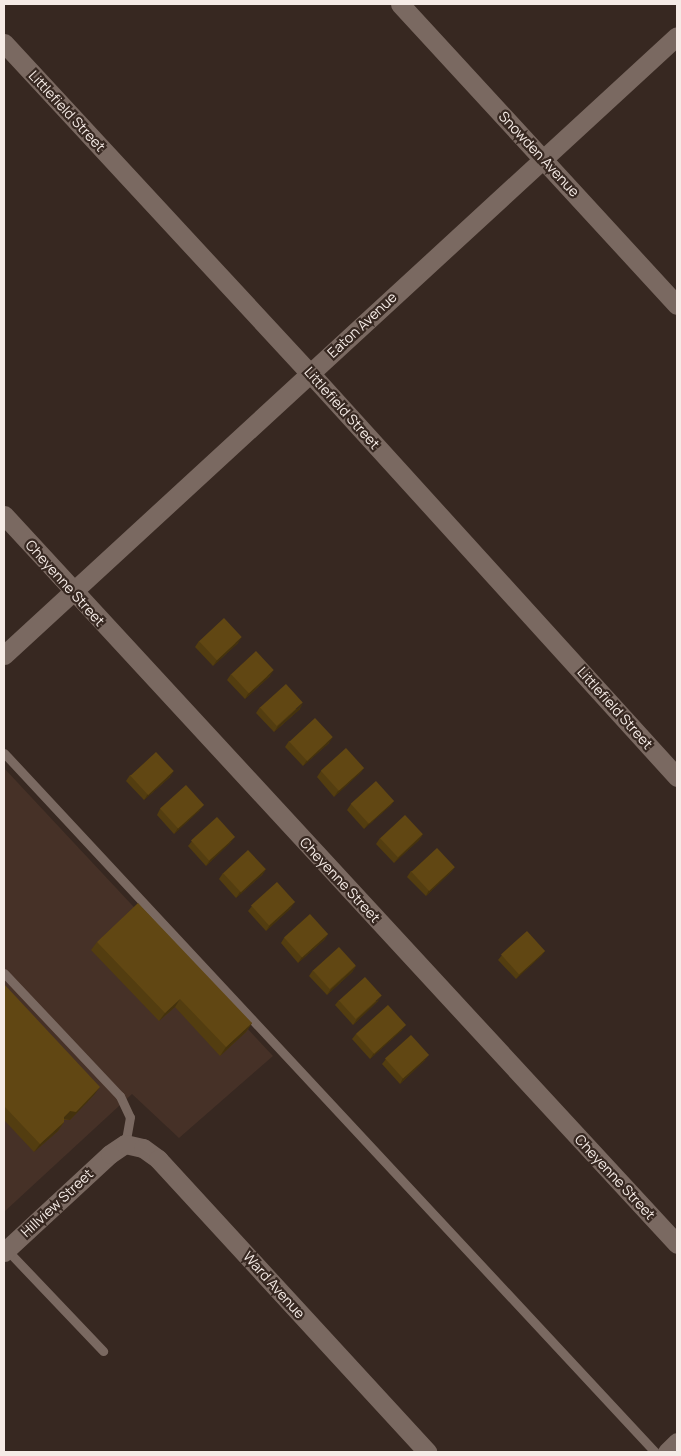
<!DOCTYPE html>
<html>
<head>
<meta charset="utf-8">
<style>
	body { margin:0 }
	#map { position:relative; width:681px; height:1456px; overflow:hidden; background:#372821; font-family:Manrope,sans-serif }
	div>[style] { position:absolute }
	.built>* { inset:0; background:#463127 }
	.service>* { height:9px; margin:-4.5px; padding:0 4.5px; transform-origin:4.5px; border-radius:4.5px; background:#7a6961 }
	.minor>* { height:19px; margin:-9.5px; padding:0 9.5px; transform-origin:9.5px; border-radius:9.5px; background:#7a6961 }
	.wall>* { inset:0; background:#533d10 }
	.shaded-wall>* { inset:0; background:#44320d }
	.building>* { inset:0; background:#614713; transform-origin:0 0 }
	span { translate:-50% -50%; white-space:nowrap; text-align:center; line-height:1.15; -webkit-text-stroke:4.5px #372821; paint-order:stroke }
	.street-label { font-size:14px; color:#f5ebe6 }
	.frame { position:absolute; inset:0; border:5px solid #f5ebe6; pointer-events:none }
</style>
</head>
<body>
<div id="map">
	<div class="built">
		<i style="clip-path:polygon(4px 768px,273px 1056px,179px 1138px,132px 1094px,4px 1212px)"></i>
	</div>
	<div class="service">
		<i style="left:4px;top:753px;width:955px;rotate:47.04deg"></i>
		<i style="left:4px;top:973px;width:169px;rotate:46.7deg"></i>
		<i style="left:120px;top:1096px;width:23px;rotate:65deg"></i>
		<i style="left:130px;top:1117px;width:27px;rotate:100deg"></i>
		<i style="left:6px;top:1249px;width:141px;rotate:46.4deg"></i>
	</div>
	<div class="minor">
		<i style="left:400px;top:4px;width:409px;rotate:47.4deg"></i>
		<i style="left:4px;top:43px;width:450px;rotate:47.2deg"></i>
		<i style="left:310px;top:373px;width:546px;rotate:47.75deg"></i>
		<i style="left:4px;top:515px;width:992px;rotate:47.29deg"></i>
		<i style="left:4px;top:655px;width:914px;rotate:-42.61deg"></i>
		<i style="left:4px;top:1252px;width:144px;rotate:-42.8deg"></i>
		<i style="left:110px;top:1154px;width:18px;rotate:-34deg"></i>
		<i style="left:125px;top:1144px;width:18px;rotate:13deg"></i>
		<i style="left:143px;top:1148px;width:19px;rotate:36deg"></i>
		<i style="left:158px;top:1159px;width:398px;rotate:47.4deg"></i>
		<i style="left:667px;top:1452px;width:14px;rotate:-45deg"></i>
	</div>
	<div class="wall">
		<i style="clip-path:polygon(199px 641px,238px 643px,213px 666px,195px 647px)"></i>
		<i style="clip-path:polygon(231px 674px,270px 676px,245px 699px,227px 680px)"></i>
		<i style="clip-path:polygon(260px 707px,300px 709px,274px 732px,256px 713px)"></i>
		<i style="clip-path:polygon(289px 741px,329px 743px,303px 766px,285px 747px)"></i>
		<i style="clip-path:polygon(364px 768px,360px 773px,334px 797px,317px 777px,321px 771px)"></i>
		<i style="clip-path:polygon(130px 775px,170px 777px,144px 800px,126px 781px)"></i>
		<i style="clip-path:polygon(394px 801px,390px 806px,364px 829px,347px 810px,351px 804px)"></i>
		<i style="clip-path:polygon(160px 809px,200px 810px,174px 834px,157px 815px)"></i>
		<i style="clip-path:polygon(423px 834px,419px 840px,394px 863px,376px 844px,380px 838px)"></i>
		<i style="clip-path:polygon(192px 841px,231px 842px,206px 866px,188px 846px)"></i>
		<i style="clip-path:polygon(455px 867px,451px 872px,426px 896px,407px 877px,411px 871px)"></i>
		<i style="clip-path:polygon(266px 869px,262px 875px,236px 898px,219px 879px,223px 873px)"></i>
		<i style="clip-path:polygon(252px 906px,291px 908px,266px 931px,248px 911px)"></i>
		<i style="clip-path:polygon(328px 934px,324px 940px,298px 963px,281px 943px,284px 938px)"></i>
		<i style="clip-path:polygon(97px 942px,252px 1023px,246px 1032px,220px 1056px,175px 1007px,159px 1021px,91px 950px)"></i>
		<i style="clip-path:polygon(545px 951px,541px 956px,516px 979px,498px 960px,502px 955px)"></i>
		<i style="clip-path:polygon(356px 966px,352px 972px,327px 995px,309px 976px,313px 970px)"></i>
		<i style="clip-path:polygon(4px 984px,94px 1095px,70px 1120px,64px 1120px,64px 1122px,58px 1131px,34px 1152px,4px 1120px)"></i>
		<i style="clip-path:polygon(339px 1000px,378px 1001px,353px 1025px,335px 1005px)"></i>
		<i style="clip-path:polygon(402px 1030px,370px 1059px,352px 1039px,356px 1034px)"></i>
		<i style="clip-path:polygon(386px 1059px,425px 1060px,400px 1084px,382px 1064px)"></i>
	</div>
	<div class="shaded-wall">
		<i style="clip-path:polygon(242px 637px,238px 643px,213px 666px,217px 660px)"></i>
		<i style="clip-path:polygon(274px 670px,270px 676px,245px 699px,248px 694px)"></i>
		<i style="clip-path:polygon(303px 703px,300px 709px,274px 732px,278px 726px)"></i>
		<i style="clip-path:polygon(333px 737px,329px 743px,303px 766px,307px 760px)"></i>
		<i style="clip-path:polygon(364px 768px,360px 773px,334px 797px,338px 791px)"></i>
		<i style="clip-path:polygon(174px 771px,170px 777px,144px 800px,148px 794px)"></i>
		<i style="clip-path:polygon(394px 801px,390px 806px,364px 829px,368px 824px)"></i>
		<i style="clip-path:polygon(204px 805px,200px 810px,174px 834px,178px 828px)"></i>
		<i style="clip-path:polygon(423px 834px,419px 840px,394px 863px,398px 858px)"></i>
		<i style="clip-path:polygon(235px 837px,231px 842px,206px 866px,210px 860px)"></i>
		<i style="clip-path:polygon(455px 867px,451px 872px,426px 896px,429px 890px)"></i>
		<i style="clip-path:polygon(266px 869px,262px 875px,236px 898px,240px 892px)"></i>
		<i style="clip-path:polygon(295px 902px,291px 908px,266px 931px,270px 925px)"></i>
		<i style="clip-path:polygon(328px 934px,324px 940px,298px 963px,302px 957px)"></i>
		<i style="clip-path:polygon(545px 951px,541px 956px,516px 979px,520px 974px)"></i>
		<i style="clip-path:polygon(356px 966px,352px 972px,327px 995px,331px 989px)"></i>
		<i style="clip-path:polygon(382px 996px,378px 1001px,353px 1025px,357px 1019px)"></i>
		<i style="clip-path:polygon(180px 999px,175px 1007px,159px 1021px,165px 1013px)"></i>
		<i style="clip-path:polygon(252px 1023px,246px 1032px,220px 1056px,226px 1047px)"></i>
		<i style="clip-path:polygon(406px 1025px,402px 1030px,370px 1059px,374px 1053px)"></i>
		<i style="clip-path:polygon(429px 1055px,425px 1060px,400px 1084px,403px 1078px)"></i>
		<i style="clip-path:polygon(100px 1087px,94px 1095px,70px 1120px,64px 1119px,58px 1125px,64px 1117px,70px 1111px)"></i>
		<i style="clip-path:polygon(64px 1122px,58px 1131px,34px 1152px,40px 1144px)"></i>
	</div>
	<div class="building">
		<i style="left:224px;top:618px;width:26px;height:34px;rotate:47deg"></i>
		<i style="left:256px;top:651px;width:26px;height:34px;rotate:47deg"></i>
		<i style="left:286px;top:684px;width:25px;height:35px;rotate:48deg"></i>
		<i style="left:315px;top:718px;width:26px;height:35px;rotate:47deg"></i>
		<i style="left:346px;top:748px;width:27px;height:34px;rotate:48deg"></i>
		<i style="left:156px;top:752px;width:26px;height:35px;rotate:47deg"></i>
		<i style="left:376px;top:781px;width:27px;height:34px;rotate:48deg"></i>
		<i style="left:186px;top:785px;width:27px;height:35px;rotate:48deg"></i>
		<i style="left:405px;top:815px;width:26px;height:34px;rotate:47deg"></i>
		<i style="left:217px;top:817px;width:27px;height:35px;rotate:48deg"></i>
		<i style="left:437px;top:848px;width:26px;height:35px;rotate:47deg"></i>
		<i style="left:248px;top:850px;width:26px;height:34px;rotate:47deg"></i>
		<i style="left:277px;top:882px;width:27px;height:35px;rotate:48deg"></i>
		<i style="clip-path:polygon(138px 903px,252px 1023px,226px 1047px,180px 999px,165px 1013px,97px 942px)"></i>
		<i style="left:310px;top:914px;width:27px;height:35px;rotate:48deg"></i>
		<i style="left:527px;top:931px;width:27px;height:35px;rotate:48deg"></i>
		<i style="left:339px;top:947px;width:25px;height:35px;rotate:48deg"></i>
		<i style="left:365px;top:977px;width:25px;height:35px;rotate:48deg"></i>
		<i style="clip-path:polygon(4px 984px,100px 1087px,76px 1112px,70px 1111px,64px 1117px,64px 1122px,40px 1144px,4px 1106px)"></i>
		<i style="left:388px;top:1005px;width:27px;height:43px;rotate:48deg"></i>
		<i style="left:411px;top:1035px;width:27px;height:35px;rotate:48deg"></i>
	</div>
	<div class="street-label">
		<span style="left:67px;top:111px;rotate:47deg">Littlefield Street</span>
		<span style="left:539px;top:154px;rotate:47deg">Snowden Avenue</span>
		<span style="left:362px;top:325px;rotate:-43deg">Eaton Avenue</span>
		<span style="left:342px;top:408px;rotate:48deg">Littlefield Street</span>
		<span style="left:65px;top:583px;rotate:48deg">Cheyenne Street</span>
		<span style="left:615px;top:708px;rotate:48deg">Littlefield Street</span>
		<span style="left:340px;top:880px;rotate:47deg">Cheyenne Street</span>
		<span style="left:615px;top:1177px;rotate:47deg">Cheyenne Street</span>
		<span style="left:57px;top:1203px;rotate:-43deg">Hillview Street</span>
		<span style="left:274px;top:1285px;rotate:48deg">Ward Avenue</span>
	</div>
	<div class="frame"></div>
</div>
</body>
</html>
